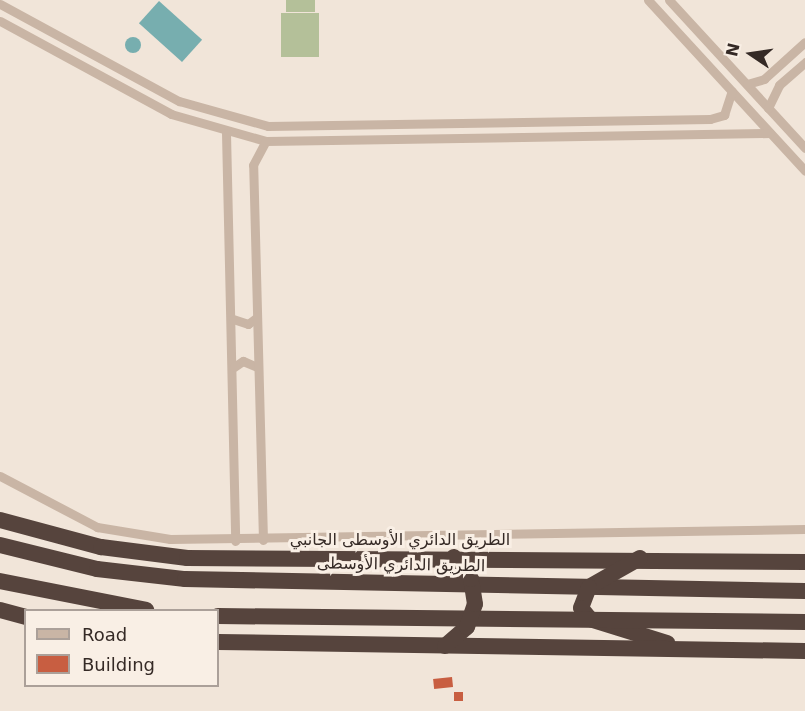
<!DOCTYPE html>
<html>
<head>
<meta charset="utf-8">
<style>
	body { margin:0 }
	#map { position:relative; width:805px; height:711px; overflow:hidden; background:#f1e5d9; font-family:"DejaVu Sans","Noto Sans Arabic",sans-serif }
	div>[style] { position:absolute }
	.green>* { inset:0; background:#b4c099; transform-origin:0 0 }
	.water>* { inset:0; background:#77aeaf; transform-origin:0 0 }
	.round { border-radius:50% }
	.building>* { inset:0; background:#c85e41; transform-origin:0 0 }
	.street>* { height:9px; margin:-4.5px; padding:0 4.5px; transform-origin:4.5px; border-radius:4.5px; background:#c9b5a5 }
	.highway>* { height:16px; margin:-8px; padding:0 8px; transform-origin:8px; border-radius:8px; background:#56443d }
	span { translate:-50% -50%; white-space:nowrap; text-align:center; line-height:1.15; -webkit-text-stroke:6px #f9efe5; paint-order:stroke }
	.street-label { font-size:16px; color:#352a26 }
	.legend { position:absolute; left:24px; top:609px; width:195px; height:78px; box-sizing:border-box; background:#f9efe5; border:2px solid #aba099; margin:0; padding:8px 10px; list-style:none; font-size:18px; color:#352a26 }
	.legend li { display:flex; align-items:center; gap:12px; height:30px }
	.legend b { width:30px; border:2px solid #aba099 }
	.north { position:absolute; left:721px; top:24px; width:60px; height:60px; -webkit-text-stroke:4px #f9efe5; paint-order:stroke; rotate:283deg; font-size:16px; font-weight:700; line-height:24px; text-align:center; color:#352a26 }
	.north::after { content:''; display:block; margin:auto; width:21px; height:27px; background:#352a26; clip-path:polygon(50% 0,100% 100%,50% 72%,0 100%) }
</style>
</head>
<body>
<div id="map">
	<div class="green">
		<i style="left:286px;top:0;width:29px;height:12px"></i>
		<i style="left:281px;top:13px;width:38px;height:44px"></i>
	</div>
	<div class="water">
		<i style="left:159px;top:1px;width:58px;height:30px;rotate:42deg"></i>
		<i class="round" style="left:125px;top:37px;width:16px;height:16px"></i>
	</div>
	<div class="building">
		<i style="left:452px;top:677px;width:10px;height:19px;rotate:84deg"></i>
		<i style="left:454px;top:692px;width:9px;height:9px"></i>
	</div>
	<div class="street">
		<i style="left:648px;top:0;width:232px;rotate:47.4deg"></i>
		<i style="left:669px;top:0;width:201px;rotate:47.4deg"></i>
		<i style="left:0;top:4px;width:204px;rotate:28.5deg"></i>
		<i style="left:179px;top:101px;width:92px;rotate:15.7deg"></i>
		<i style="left:268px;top:126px;width:442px;rotate:-0.9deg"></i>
		<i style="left:710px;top:119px;width:15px;rotate:-16deg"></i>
		<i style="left:724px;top:115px;width:25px;rotate:-72deg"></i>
		<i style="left:0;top:21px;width:195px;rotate:28.5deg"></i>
		<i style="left:171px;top:114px;width:99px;rotate:15.9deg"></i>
		<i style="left:266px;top:141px;width:504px;rotate:-0.91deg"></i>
		<i style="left:747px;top:84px;width:18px;rotate:-16deg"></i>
		<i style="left:764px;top:79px;width:55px;rotate:-42.1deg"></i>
		<i style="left:768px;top:108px;width:25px;rotate:-64deg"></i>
		<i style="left:779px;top:85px;width:35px;rotate:-41deg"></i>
		<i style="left:226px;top:133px;width:408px;rotate:88.7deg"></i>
		<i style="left:233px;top:319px;width:16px;rotate:18deg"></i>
		<i style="left:248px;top:324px;width:10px;rotate:-37deg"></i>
		<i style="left:234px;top:367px;width:11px;rotate:-34deg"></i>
		<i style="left:243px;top:361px;width:15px;rotate:23deg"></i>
		<i style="left:0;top:476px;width:110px;rotate:27.7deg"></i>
		<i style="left:97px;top:527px;width:74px;rotate:9.3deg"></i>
		<i style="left:170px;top:539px;width:635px;rotate:-0.9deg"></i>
		<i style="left:263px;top:540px;width:375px;rotate:-91.5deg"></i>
		<i style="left:253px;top:165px;width:27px;rotate:-62deg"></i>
	</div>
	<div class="highway">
		<i style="left:0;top:520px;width:105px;rotate:15deg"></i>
		<i style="left:101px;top:547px;width:87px;rotate:7.3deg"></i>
		<i style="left:187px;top:558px;width:618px;rotate:0.37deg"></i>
		<i style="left:0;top:545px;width:100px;rotate:13.9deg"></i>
		<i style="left:97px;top:569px;width:89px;rotate:6.5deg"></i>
		<i style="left:185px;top:579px;width:620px;rotate:1.11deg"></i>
		<i style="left:640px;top:558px;width:59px;rotate:150.4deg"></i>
		<i style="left:589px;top:587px;width:22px;rotate:111deg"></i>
		<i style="left:581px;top:608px;width:14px;rotate:51deg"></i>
		<i style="left:590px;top:619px;width:81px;rotate:17.3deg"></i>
		<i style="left:0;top:581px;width:149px;rotate:11.2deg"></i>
		<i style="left:0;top:610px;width:27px;rotate:15deg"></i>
		<i style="left:218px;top:616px;width:587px;rotate:0.59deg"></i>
		<i style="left:218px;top:642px;width:587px;rotate:0.88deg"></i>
		<i style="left:445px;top:646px;width:29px;rotate:-41deg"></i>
		<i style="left:467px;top:627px;width:24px;rotate:-71deg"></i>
		<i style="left:475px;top:604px;width:25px;rotate:-99deg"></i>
		<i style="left:471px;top:579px;width:28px;rotate:-128deg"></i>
	</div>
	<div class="street-label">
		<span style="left:400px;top:540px">الطريق الدائري الأوسطى الجانبي</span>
		<span style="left:401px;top:565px;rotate:1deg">الطريق الدائري الأوسطى</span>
	</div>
	<ul class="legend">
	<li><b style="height:8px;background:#c9b5a5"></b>Road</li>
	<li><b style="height:16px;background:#c85e41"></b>Building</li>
	</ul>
	<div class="north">N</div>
</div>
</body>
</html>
